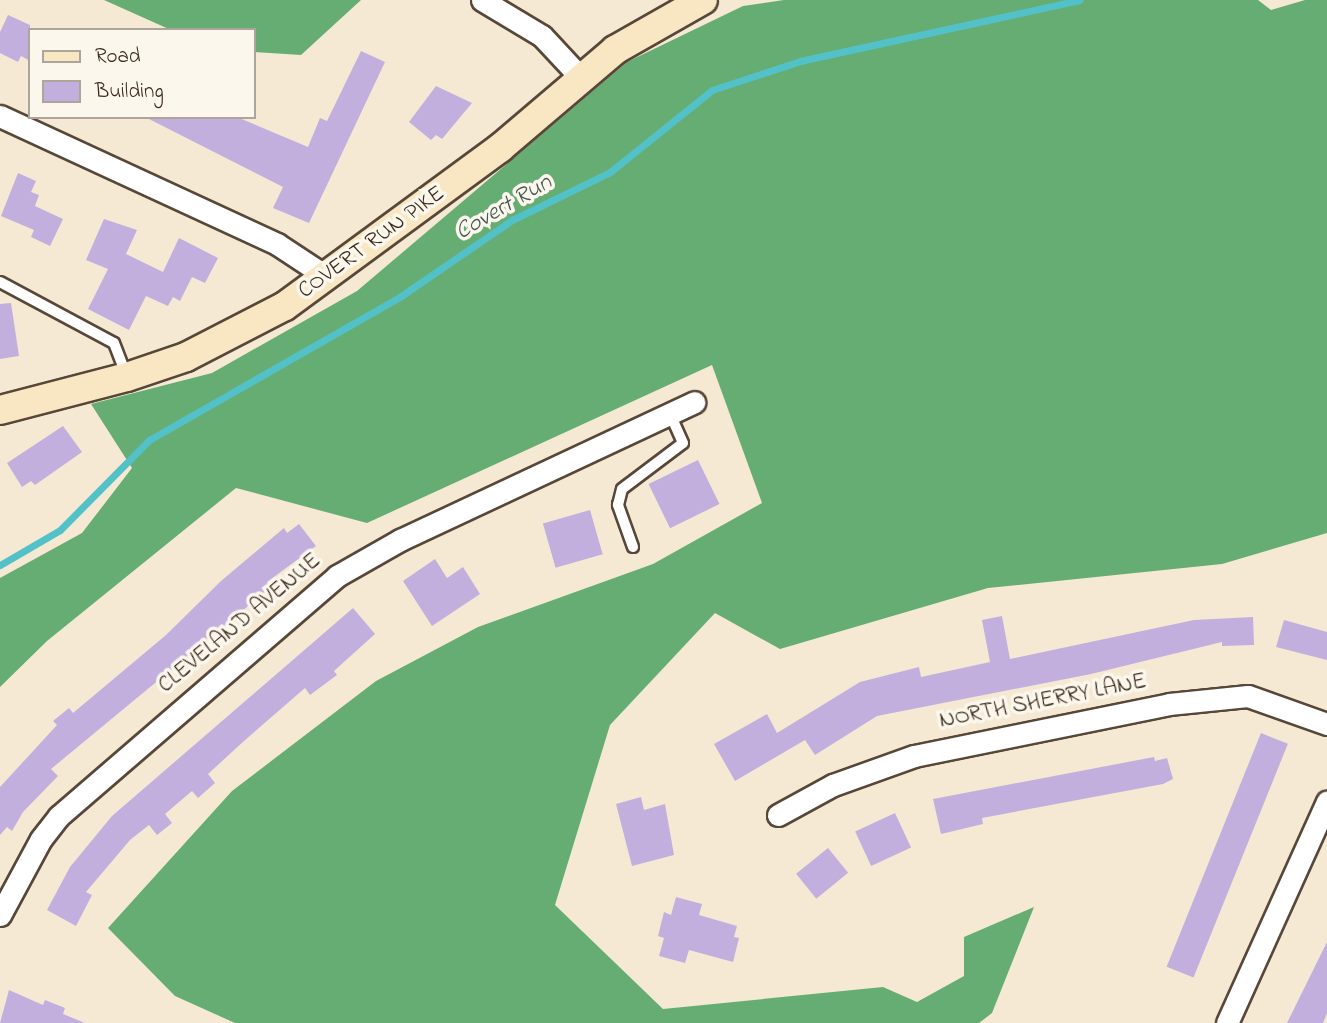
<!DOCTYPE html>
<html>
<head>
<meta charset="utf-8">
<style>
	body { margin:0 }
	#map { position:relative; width:1327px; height:1023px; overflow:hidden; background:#f5e9d3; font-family:"Indie Flower",sans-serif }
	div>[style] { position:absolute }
	.forest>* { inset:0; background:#66ad74 }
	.stream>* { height:7px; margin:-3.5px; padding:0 3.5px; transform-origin:3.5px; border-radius:3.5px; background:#53c1c8 }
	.building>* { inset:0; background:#c3afde; transform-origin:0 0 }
	.roads { filter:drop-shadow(2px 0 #574739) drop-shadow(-2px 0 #574739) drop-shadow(0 2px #574739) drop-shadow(0 -2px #574739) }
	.lane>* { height:10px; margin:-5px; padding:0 5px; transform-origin:5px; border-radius:5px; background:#fff }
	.street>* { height:21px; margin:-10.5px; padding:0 10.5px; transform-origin:10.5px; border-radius:10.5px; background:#fff }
	.secondary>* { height:28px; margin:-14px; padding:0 14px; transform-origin:14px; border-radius:14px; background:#f9e7c3 }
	span { translate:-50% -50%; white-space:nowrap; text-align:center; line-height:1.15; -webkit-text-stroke:7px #fbf7ec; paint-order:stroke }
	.street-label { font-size:23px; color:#3b2a1e }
	.water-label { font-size:24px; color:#425751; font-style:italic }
	.legend { position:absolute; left:28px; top:28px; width:228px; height:91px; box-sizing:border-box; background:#fbf7ec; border:2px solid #aea59a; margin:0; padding:9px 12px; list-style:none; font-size:21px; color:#3b2a1e }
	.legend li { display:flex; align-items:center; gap:14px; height:35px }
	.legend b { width:35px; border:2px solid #aea59a }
</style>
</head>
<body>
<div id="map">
	<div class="forest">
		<i style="clip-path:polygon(104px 0,361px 0,301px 55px,254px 52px,254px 30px,171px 30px)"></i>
		<i style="clip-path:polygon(784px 0,1258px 0,1271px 10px,1305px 0,1327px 0,1327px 533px,1222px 564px,988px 588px,780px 649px,715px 613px,610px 725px,555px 905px,663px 1009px,883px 987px,917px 1002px,964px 976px,964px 937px,1034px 907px,992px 1013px,979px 1023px,235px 1023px,175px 996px,108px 928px,232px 791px,376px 681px,478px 627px,653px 564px,762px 503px,712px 365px,367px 523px,236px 488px,47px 641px,0 687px,0 578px,82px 533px,132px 468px,91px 404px,212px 373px,357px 291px,627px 62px,743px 6px)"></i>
	</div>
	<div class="stream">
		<i style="left:0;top:565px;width:69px;rotate:-30.3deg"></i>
		<i style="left:60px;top:530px;width:127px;rotate:-45.3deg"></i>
		<i style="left:149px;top:440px;width:290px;rotate:-29.7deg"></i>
		<i style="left:401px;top:296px;width:135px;rotate:-34.4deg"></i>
		<i style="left:512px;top:220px;width:109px;rotate:-26.1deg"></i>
		<i style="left:610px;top:172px;width:131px;rotate:-38.8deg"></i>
		<i style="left:712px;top:90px;width:93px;rotate:-18.2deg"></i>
		<i style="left:800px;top:61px;width:286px;rotate:-12.3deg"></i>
	</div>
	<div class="building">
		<i style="clip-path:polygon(8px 15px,30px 25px,30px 61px,21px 56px,18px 62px,0 53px,0 32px)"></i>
		<i style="clip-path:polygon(361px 51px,385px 62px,309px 223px,273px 208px,283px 187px,145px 117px,237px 117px,308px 147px,320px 118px,327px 121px)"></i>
		<i style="clip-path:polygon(436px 86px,472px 103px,442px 139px,436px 135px,431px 140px,409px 122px)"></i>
		<i style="clip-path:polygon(18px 173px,36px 181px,31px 192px,39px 195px,35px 206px,63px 219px,50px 246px,31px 237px,34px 230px,1px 216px)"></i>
		<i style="clip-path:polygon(104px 219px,137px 230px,126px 254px,163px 272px,179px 238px,218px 258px,205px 283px,192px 277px,180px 301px,173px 297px,168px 306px,146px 296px,129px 330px,88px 309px,108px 269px,86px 260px)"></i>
		<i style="clip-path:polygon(11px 303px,19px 356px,0 359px,0 304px)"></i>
		<i style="clip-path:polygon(63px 426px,82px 452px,35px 485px,31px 481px,22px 487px,7px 463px)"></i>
		<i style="left:698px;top:460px;width:49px;height:55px;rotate:64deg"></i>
		<i style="left:590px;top:510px;width:46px;height:49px;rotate:74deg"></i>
		<i style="clip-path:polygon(299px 524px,316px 546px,267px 582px,271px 587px,51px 769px,58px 776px,23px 812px,12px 831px,7px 827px,0 835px,0 787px,57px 725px,53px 721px,69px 708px,73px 713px,166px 635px,221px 581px,284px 528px,287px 533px)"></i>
		<i style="clip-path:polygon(435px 559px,447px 578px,463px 567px,480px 594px,432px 626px,403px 581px)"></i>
		<i style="clip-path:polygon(353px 608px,375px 634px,334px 671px,337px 675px,310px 695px,305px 688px,244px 741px,208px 774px,215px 783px,198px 798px,192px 791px,165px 814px,172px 823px,157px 835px,149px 825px,130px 840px,86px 892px,92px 895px,76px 926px,47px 910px,70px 867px,112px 816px)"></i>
		<i style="clip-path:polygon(1002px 616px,1010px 659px,1194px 620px,1253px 617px,1254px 645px,1222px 646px,1222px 642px,1091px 674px,877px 716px,815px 755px,805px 740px,735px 781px,714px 744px,767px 714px,777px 733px,860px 682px,919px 667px,921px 677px,990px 662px,982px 620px)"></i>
		<i style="clip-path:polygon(1284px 620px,1327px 632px,1327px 660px,1276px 647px)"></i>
		<i style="left:1261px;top:733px;width:29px;height:252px;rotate:22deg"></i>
		<i style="clip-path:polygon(1154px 757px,1155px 761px,1167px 758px,1173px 779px,1163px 784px,982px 818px,983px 824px,941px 834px,933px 799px)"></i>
		<i style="clip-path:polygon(641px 797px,644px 810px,665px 804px,674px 855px,632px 866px,616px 804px)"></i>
		<i style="left:895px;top:813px;width:38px;height:44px;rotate:65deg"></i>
		<i style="left:828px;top:848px;width:32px;height:41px;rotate:51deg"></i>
		<i style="clip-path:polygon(676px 897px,702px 904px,699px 915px,737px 926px,734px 937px,739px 938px,733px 962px,689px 950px,685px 963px,659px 956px,664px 938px,658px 936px,664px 912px,671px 915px)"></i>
		<i style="clip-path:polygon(1327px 942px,1327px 1013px,1323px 1023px,1287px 1023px)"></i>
		<i style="clip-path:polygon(9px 990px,43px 1005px,45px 1000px,65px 1008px,63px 1014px,85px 1023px,0 1023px)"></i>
	</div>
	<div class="roads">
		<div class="lane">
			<i style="left:0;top:282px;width:129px;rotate:28.2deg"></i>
			<i style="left:114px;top:343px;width:34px;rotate:69deg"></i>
			<i style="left:633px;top:547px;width:45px;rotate:-109.7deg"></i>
			<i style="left:618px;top:505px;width:16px;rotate:-76deg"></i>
			<i style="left:622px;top:489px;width:76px;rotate:-37deg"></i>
			<i style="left:683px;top:443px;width:32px;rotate:-114deg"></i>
		</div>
		<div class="street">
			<i style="left:482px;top:0;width:70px;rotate:31deg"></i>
			<i style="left:542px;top:36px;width:59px;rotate:47.1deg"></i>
			<i style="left:0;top:116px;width:305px;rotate:24.8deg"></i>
			<i style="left:277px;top:244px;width:60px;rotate:33.4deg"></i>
			<i style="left:778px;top:815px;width:63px;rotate:-28.6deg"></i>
			<i style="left:833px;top:785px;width:86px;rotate:-19.7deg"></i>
			<i style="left:914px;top:756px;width:260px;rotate:-11.5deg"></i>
			<i style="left:1169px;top:704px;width:79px;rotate:-5.8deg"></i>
			<i style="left:1248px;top:696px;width:84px;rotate:19.5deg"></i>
			<i style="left:0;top:915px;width:86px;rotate:-61.7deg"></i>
			<i style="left:41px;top:839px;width:29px;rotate:-52deg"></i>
			<i style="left:59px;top:816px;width:367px;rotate:-40.8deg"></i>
			<i style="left:337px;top:576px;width:73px;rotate:-29.7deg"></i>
			<i style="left:400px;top:540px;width:325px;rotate:-25.1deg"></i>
			<i style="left:1227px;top:1023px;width:243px;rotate:-65.7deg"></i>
		</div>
		<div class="secondary">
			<i style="left:0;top:410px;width:131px;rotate:-14.6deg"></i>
			<i style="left:127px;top:377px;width:62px;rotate:-18.7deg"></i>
			<i style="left:186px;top:357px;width:111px;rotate:-27.3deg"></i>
			<i style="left:285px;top:306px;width:267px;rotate:-36.3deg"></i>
			<i style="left:500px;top:148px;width:151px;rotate:-40.4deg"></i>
			<i style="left:615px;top:50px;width:101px;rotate:-29.6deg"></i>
		</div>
	</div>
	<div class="street-label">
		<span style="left:372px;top:243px;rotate:-36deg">COVERT RUN PIKE</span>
		<span style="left:240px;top:624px;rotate:-40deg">CLEVELAND AVENUE</span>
		<span style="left:1043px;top:702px;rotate:-11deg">NORTH SHERRY LANE</span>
	</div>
	<div class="water-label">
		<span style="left:504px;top:208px;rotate:-30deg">Covert Run</span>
	</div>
	<ul class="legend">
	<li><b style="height:9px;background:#f9e7c3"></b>Road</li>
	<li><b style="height:19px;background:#c3afde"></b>Building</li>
	</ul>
</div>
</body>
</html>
